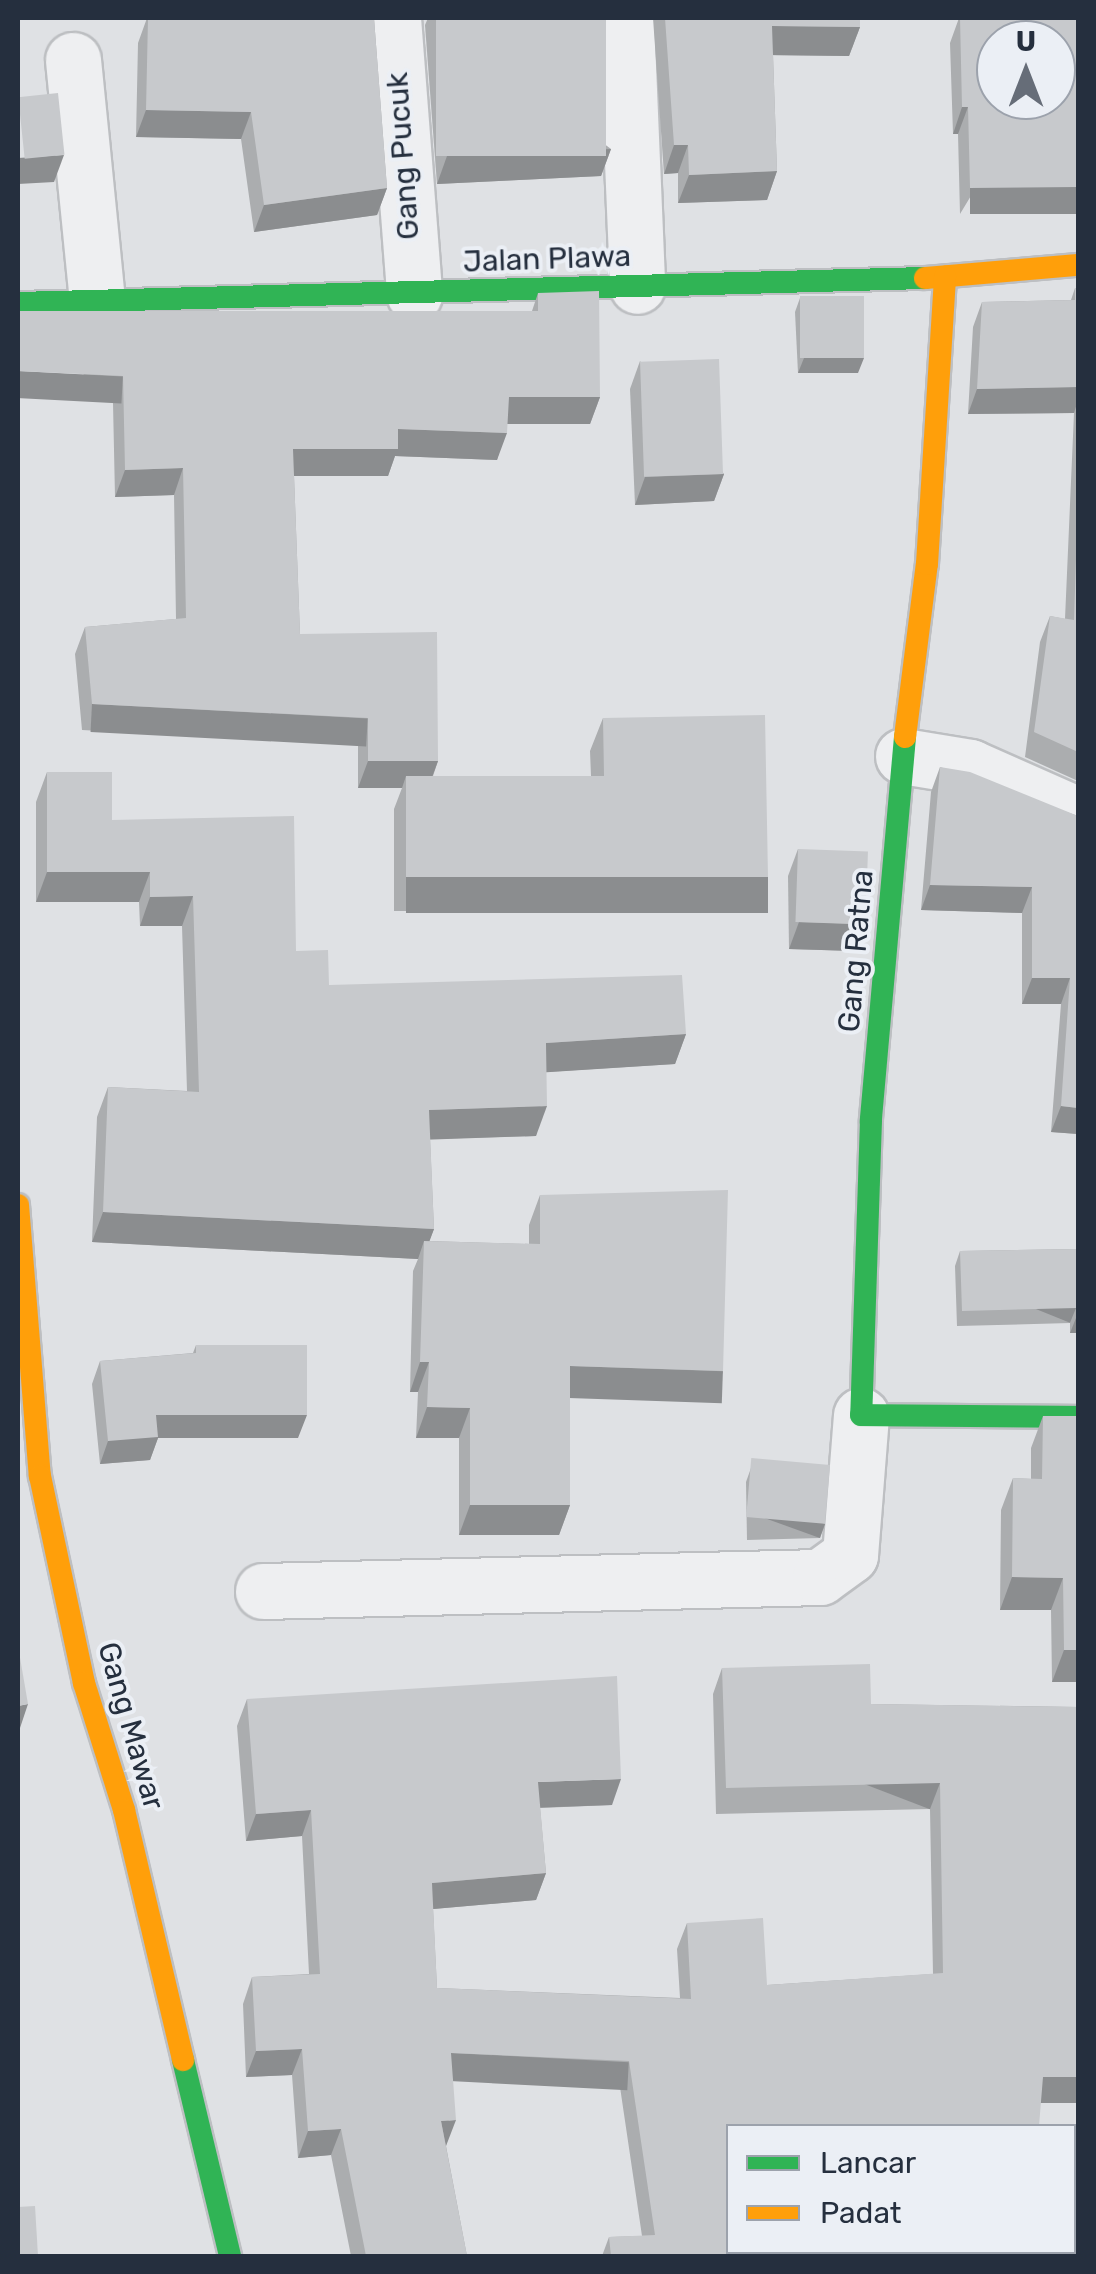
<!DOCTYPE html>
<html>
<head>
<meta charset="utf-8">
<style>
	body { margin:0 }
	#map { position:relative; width:1096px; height:2274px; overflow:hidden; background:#dfe1e4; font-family:Rubik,sans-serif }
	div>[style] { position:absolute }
	.roads { filter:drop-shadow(2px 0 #bdbfc2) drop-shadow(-2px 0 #bdbfc2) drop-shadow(0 2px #bdbfc2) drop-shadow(0 -2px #bdbfc2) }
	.street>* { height:55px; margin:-27.5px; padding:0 27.5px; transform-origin:27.5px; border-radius:27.5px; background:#eeeff1 }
	.fast>* { height:22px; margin:-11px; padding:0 11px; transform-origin:11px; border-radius:11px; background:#30b455 }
	.slow>* { height:22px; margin:-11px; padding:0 11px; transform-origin:11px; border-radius:11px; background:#ff9f0a }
	.wall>* { inset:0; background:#abadaf; transform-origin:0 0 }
	.shaded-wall>* { inset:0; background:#8b8d8f; transform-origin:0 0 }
	.building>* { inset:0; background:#c7c9cc; transform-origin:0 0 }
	span { translate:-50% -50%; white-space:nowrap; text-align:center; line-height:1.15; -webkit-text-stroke:8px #ebeff5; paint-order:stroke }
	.street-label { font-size:30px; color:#252f3e }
	.frame { position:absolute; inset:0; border:20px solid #252f3e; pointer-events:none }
	.legend { position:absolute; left:726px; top:2124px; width:350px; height:130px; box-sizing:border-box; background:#ebeff5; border:2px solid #9ca2ac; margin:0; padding:12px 18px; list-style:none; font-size:30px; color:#252f3e }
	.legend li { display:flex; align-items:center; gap:20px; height:50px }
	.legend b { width:50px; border:2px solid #9ca2ac }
	.north { position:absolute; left:976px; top:20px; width:100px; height:100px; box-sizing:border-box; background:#ebeff5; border:2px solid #9ca2ac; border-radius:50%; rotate:0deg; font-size:28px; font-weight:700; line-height:40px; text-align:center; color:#252f3e }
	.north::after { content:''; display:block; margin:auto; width:35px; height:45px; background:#666d78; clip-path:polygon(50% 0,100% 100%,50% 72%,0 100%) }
</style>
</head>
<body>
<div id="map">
	<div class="roads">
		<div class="street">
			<i style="left:393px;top:18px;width:277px;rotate:85.6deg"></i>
			<i style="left:626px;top:18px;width:268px;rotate:87.6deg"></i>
			<i style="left:73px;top:60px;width:243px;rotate:84.3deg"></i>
			<i style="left:903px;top:756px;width:68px;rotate:9.3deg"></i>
			<i style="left:970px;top:767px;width:118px;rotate:24deg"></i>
			<i style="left:263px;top:1591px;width:557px;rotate:-1.44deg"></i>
			<i style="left:820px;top:1577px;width:37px;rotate:-36deg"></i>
			<i style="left:850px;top:1555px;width:140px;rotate:-85.5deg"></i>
		</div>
		<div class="fast">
			<i style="left:18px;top:303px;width:907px;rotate:-1.58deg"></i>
			<i style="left:905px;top:737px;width:385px;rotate:95.1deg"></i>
			<i style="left:871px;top:1120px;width:295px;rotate:91.9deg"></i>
			<i style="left:861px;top:1415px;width:217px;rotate:0.5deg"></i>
			<i style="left:183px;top:2060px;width:202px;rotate:76.5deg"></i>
		</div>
		<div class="slow">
			<i style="left:925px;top:278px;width:154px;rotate:-4.9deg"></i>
			<i style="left:905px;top:737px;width:174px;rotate:-82.8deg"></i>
			<i style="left:927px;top:564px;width:288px;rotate:-86.4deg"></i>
			<i style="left:18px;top:1205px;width:272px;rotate:85.4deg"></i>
			<i style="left:40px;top:1476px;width:212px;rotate:78deg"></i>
			<i style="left:84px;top:1683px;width:133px;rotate:72.5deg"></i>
			<i style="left:124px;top:1810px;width:257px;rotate:76.7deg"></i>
		</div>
	</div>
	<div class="wall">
		<i style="clip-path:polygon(147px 18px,374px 18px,387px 188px,377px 215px,254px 232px,241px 139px,136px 137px,138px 43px)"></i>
		<i style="clip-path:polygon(428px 18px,436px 18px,611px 149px,601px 176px,437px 184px,425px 25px)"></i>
		<i style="clip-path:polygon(653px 18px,860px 18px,860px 27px,849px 56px,773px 55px,777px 171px,767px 200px,678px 203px,678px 173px,664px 174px)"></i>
		<i style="clip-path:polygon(959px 18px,1078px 18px,960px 214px,958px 134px,953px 134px,950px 43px)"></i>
		<i style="clip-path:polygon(1075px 288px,1078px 288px,1078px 781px,1025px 757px,1040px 642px,1050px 616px,1065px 619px,1074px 413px,968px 414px,973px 327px,982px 302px,1071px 300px)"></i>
		<i style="clip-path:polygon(538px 293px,600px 397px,590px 424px,507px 424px,497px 460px,395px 456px,388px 476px,294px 476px,300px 634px,438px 761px,433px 776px,591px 776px,590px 751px,603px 718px,768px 877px,756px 911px,394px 911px,394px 809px,402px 788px,358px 788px,358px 745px,82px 730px,75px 654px,85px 627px,176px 619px,174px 495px,115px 497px,113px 403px,18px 311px,532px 311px)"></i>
		<i style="clip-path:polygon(800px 298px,858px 373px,798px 373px,795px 312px)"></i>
		<i style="clip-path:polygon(640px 361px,724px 474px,714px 501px,635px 505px,630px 389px)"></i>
		<i style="clip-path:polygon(940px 767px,1078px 816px,1078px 1134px,1051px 1132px,1061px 1004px,1022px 1004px,1022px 913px,921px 910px,931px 792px)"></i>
		<i style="clip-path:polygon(47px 772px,112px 820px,296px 951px,329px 985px,686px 1034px,675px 1064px,546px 1072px,536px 1136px,430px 1139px,434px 1229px,429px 1241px,529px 1244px,529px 1225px,540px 1195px,723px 1371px,712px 1401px,570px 1397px,570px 1505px,559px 1535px,459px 1535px,459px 1438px,416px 1438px,418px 1392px,410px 1392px,413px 1271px,418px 1259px,92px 1242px,97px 1117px,108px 1087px,187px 1091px,182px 926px,140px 926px,139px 902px,36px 902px,36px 802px)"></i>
		<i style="clip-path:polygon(798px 849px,864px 924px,854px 951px,789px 949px,788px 876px)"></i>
		<i style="clip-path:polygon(1078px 1249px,1078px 1333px,1070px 1333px,1070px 1323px,957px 1326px,955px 1266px,960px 1251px)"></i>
		<i style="clip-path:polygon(196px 1345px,298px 1438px,158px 1438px,150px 1460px,100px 1464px,92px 1384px,100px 1361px,193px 1353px)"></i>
		<i style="clip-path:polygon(1043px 1416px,1078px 1416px,1078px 1682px,1052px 1682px,1051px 1610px,1000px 1610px,1001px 1510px,1013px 1478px,1031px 1479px,1031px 1448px)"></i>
		<i style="clip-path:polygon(751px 1468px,825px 1524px,820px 1538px,747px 1540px,746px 1482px)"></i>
		<i style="clip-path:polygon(722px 1668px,871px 1704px,1078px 1707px,1078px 2103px,1041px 2103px,728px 2126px,748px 2256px,602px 2256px,609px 2237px,642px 2236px,620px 2087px,453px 2080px,446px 2146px,467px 2256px,351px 2256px,331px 2155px,298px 2158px,292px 2075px,246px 2077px,243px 2004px,252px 1977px,309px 1974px,302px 1836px,246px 1841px,237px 1726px,247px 1699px,612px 1805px,540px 1808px,546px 1873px,536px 1900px,433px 1909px,437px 1988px,680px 1998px,677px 1949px,687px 1923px,767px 1985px,933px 1974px,930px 1809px,716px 1814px,713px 1694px)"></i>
		<i style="left:979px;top:2252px;width:95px;height:4px"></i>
	</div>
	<div class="shaded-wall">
		<i style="clip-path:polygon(772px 26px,860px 27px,849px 56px,761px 55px)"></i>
		<i style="clip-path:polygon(962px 107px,968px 107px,958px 134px,953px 134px)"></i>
		<i style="clip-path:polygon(146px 110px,251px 112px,241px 139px,136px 137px)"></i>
		<i style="clip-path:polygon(674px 145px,688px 145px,678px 173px,664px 174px)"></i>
		<i style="clip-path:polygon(611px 149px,601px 176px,437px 184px,447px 156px)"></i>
		<i style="clip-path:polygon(64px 155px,54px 182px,18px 184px,18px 158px)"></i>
		<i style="clip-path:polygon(777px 171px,767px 200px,678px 203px,689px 175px)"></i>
		<i style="left:1078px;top:187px;width:27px;height:108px;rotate:90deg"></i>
		<i style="clip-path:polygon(387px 188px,377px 215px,254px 232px,264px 205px)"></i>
		<i style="clip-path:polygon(804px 358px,864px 358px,858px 373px,798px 373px)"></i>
		<i style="left:18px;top:371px;width:105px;height:27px;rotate:3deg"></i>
		<i style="clip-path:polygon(1078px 387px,1078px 400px,1074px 413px,968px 414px,977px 389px)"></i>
		<i style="clip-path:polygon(509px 397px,600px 397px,590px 424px,499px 424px)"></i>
		<i style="clip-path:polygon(398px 429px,507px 433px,497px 460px,395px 456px,388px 476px,284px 476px,293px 449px)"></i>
		<i style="clip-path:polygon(183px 468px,174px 495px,115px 497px,125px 470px)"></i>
		<i style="clip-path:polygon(724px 474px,714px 501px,635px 505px,645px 477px)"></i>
		<i style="left:92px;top:704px;width:276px;height:28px;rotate:3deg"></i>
		<i style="clip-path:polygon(368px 761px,438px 761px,428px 788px,406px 776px,402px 788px,358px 788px)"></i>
		<i style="clip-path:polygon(47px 872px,150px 872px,139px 902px,36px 902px)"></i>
		<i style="left:406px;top:877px;width:362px;height:36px"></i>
		<i style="clip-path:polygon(930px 885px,1032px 887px,1022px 913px,921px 910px)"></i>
		<i style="clip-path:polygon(193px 896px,182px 926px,140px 926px,150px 897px)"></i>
		<i style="clip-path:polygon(799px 922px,864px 924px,854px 951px,789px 949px)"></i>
		<i style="clip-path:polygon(1032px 978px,1070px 978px,1061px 1004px,1022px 1004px)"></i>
		<i style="clip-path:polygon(686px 1034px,675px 1064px,535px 1073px,546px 1043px)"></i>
		<i style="clip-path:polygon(547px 1106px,536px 1136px,418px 1140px,429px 1110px)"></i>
		<i style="clip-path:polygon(1061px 1106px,1078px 1108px,1078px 1134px,1051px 1132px)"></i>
		<i style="clip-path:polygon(103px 1212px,434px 1229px,424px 1256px,424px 1241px,418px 1259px,92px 1242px)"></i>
		<i style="left:1076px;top:1308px;width:16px;height:114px;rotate:112deg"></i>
		<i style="clip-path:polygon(1076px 1318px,1078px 1318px,1078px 1333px,1070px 1333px)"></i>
		<i style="clip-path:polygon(420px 1362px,429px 1362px,418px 1392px,410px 1392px)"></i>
		<i style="left:570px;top:1366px;width:153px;height:32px;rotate:2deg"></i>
		<i style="clip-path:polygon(427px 1407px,470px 1408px,459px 1438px,416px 1438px)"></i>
		<i style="clip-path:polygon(156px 1415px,307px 1415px,298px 1438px,158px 1438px,150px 1460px,100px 1464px,108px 1441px)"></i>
		<i style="clip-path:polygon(470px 1505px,570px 1505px,559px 1535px,459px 1535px)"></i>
		<i style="left:825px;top:1524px;width:15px;height:73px;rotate:110deg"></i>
		<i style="clip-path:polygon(1012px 1577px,1063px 1578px,1051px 1610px,1000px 1610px)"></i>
		<i style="clip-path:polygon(1064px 1650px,1078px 1650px,1078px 1682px,1052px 1682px)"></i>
		<i style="clip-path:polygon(28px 1704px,18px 1734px,18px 1706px)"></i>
		<i style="clip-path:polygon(621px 1779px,612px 1805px,529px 1808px,538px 1782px)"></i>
		<i style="left:940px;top:1783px;width:28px;height:214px;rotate:111deg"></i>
		<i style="clip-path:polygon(311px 1810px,302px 1836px,246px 1841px,256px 1814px)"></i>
		<i style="clip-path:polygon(546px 1873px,536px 1900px,422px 1910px,432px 1883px)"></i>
		<i style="clip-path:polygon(302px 2049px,292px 2075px,246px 2077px,256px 2051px)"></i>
		<i style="left:451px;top:2053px;width:178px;height:28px;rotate:3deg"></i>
		<i style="clip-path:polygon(1043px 2077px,1078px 2077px,1078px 2103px,1033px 2103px)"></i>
		<i style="clip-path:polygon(456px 2120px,446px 2146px,441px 2121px)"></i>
		<i style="clip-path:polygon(341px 2129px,331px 2155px,298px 2158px,308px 2131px)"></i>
	</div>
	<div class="building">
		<i style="clip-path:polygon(148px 18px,374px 18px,387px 188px,264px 205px,251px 112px,146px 110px)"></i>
		<i style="left:436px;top:18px;width:170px;height:138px"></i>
		<i style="clip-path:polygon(665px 18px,860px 18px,860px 27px,772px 26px,777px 171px,689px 175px,688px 145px,674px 145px)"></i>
		<i style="clip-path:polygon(evenodd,960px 18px,1078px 18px,1078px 187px,970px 188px,968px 107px,962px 107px,960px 18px,996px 40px,1056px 40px,1056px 100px,996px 100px,996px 40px)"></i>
		<i style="left:58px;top:93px;width:62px;height:40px;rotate:84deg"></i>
		<i style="clip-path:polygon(1075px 288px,1078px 288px,1078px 387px,977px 389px,982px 302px,1075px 300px)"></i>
		<i style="clip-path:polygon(599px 291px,600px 397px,509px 397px,507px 433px,398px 429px,398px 449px,293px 449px,300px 634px,437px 632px,438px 761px,368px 761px,368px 718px,92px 704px,85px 627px,186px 618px,183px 468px,125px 470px,123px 376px,18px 371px,18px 311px,538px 311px,538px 293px)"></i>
		<i style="left:864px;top:296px;width:62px;height:64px;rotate:90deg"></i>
		<i style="left:719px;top:359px;width:115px;height:79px;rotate:88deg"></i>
		<i style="clip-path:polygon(1078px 498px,1078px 752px,1034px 732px,1050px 616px,1074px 620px)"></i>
		<i style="clip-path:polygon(765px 715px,768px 877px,406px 877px,406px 776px,604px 776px,603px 718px)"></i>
		<i style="clip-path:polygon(940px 767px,970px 772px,1078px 816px,1078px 1108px,1061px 1106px,1070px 978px,1032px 978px,1032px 887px,930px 885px)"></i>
		<i style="clip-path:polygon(47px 772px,112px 772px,112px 820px,294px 816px,296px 951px,328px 950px,329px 985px,682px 975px,686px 1034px,546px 1043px,547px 1106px,429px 1110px,434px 1229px,103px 1212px,108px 1087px,199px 1092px,193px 896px,150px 897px,150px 872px,47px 872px)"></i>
		<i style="left:798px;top:849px;width:70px;height:73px;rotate:2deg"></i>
		<i style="clip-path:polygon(728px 1190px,723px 1371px,570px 1366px,570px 1505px,470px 1505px,470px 1408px,427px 1407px,429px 1362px,420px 1362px,424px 1241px,540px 1244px,540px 1195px)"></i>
		<i style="clip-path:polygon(1078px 1249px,1078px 1318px,1076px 1318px,1076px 1308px,962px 1311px,960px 1251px)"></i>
		<i style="clip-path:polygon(196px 1345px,307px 1345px,307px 1415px,156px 1415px,158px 1437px,108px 1441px,100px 1361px,196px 1353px)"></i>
		<i style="clip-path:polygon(1043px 1416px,1078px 1416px,1078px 1650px,1064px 1650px,1063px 1578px,1012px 1577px,1013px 1478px,1042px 1479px)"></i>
		<i style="left:830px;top:1465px;width:59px;height:79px;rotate:95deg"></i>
		<i style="clip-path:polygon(18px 1646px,28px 1704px,18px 1706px)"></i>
		<i style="clip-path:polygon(870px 1664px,871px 1704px,1078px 1707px,1078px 2077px,1043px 2077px,1039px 2126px,728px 2126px,728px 2252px,748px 2252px,748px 2256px,611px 2256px,609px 2237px,655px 2235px,629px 2061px,451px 2053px,456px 2120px,441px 2121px,467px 2256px,366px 2256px,341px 2129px,308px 2131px,302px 2049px,256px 2051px,252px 1977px,320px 1974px,311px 1810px,256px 1814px,247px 1699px,617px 1676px,621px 1779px,538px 1782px,546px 1873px,432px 1883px,437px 1988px,691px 1999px,687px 1923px,763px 1918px,767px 1985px,943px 1973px,940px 1783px,726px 1788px,722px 1668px)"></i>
		<i style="clip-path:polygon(1074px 2198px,1078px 2198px,1078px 2256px,988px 2256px,988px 2252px,1074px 2252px)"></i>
		<i style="clip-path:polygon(35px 2206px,38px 2256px,18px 2256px,18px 2207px)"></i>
	</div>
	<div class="street-label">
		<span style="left:403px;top:156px;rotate:-94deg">Gang Pucuk</span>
		<span style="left:547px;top:259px;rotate:-2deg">Jalan Plawa</span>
		<span style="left:856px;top:951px;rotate:-85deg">Gang Ratna</span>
		<span style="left:131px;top:1726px;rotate:74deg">Gang Mawar</span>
	</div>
	<div class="frame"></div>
	<ul class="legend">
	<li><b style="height:12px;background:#30b455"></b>Lancar</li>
	<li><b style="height:12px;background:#ff9f0a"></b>Padat</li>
	</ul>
	<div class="north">U</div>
</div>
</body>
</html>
